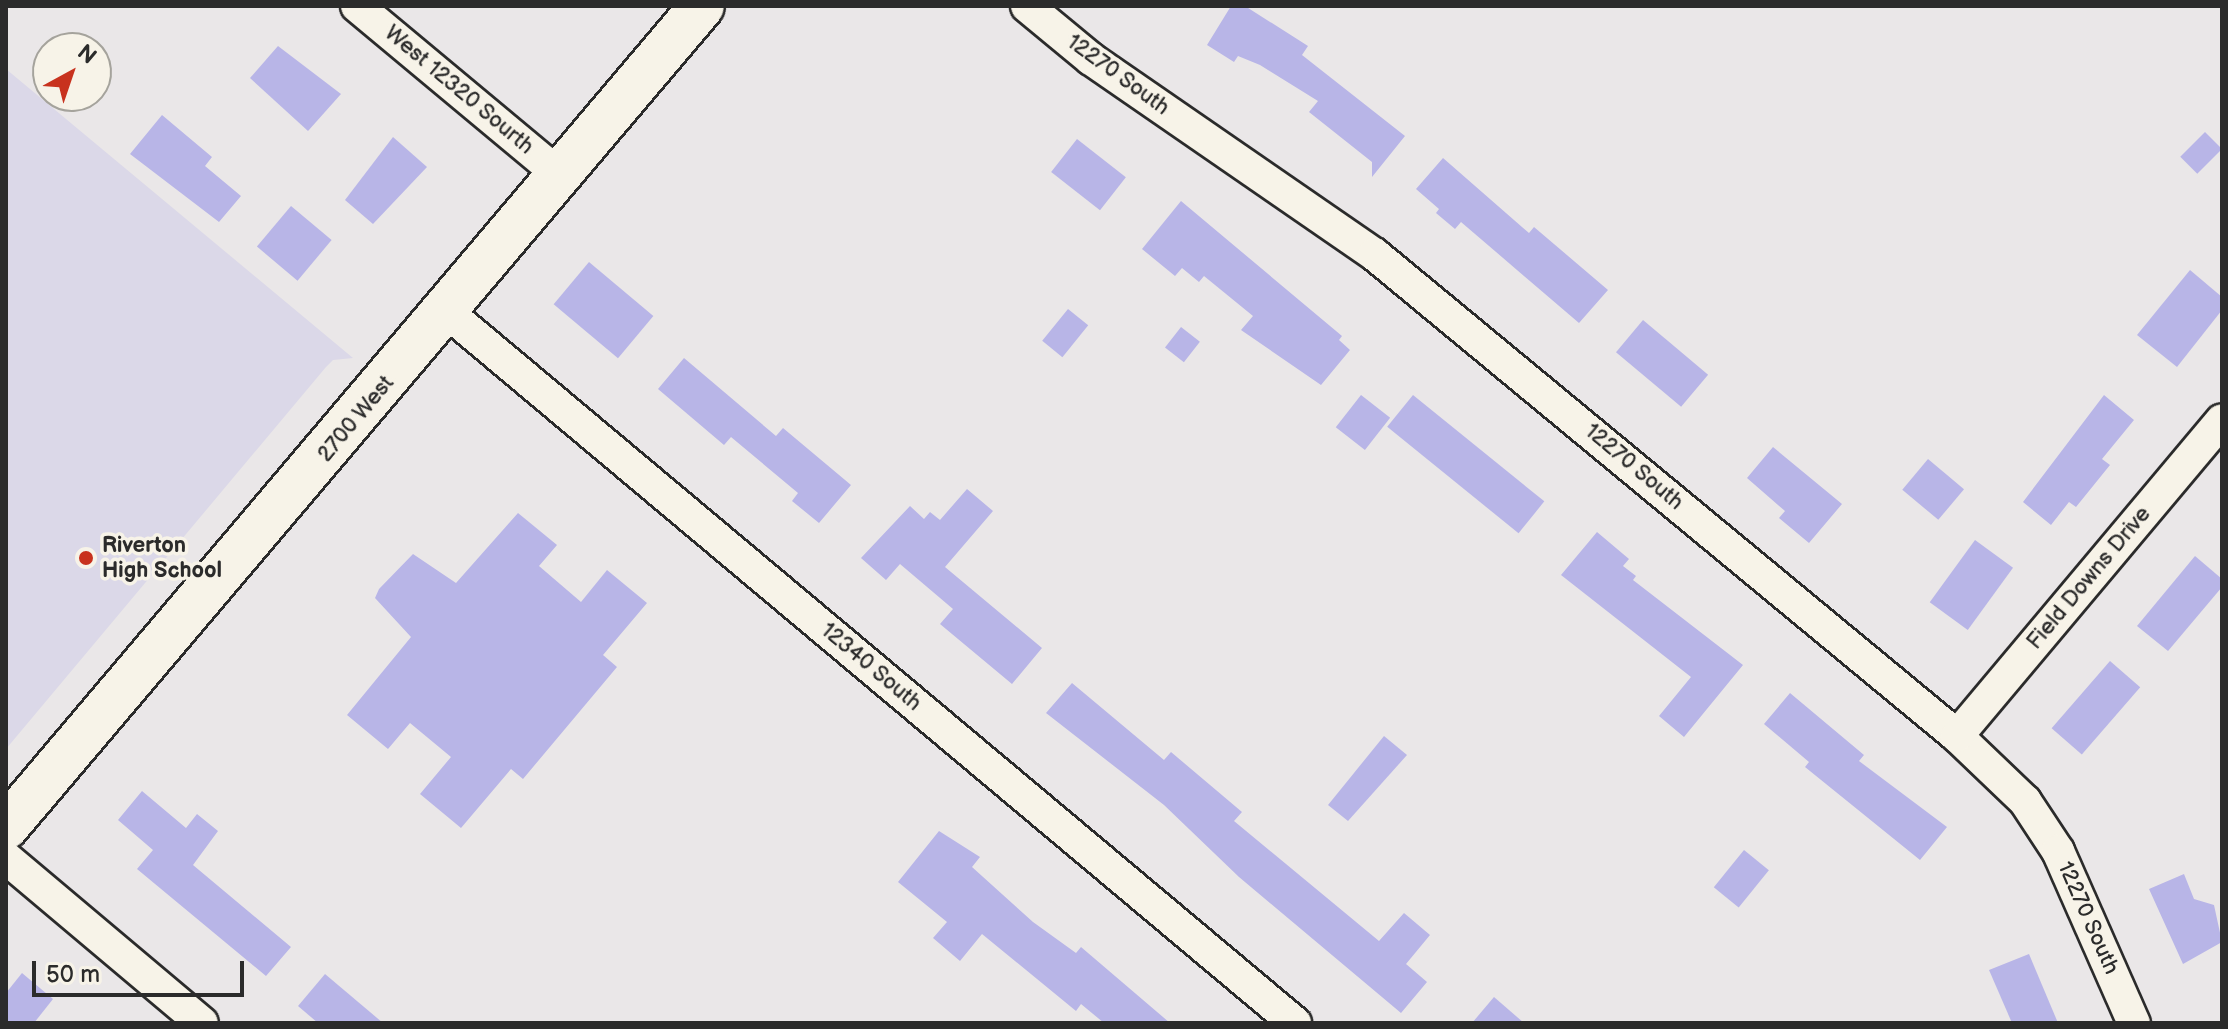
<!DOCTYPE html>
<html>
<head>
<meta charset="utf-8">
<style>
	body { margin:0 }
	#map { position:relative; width:2228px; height:1029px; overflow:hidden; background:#eae7e8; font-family:"Balsamiq Sans",sans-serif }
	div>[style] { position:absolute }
	.built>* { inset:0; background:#dbd8e8 }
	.building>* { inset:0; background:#b8b5e7; transform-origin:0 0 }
	.roads { filter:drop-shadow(2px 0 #2b2b2b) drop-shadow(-2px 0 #2b2b2b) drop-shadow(0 2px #2b2b2b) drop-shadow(0 -2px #2b2b2b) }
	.minor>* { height:32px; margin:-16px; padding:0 16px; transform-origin:16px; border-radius:16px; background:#f7f3e8 }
	.secondary>* { height:44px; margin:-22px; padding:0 22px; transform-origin:22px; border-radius:22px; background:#f7f3e8 }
	.dots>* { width:22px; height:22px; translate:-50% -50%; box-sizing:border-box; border:4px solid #f7f3e8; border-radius:50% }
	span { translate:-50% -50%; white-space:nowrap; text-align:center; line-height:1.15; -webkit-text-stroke:7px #f7f3e8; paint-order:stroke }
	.street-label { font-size:22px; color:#2b2b2b }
	.poi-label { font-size:22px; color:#2b2b2b; font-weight:700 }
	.left { translate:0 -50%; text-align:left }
	.frame { position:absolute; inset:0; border:8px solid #2b2b2b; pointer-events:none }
	.north { position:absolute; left:32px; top:32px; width:80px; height:80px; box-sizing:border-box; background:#f7f3e8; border:2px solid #a5a39c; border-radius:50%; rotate:40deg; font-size:22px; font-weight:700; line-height:32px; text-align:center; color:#2b2b2b }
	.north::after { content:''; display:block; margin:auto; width:28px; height:36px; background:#c8321e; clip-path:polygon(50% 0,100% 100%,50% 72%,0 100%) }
	.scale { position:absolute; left:32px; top:961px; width:212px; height:36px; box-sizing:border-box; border:4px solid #2b2b2b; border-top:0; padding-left:10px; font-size:24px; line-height:28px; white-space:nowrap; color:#2b2b2b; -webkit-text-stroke:6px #f7f3e8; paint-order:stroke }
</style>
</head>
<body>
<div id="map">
	<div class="built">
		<i style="clip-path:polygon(6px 69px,353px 358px,333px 360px,326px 367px,6px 749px)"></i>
	</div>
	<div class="building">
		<i style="clip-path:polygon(1231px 6px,1245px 6px,1308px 46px,1302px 55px,1405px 136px,1372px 177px,1372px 162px,1309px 112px,1318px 101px,1260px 65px,1238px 56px,1234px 62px,1207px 45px)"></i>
		<i style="clip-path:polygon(278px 46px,341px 94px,308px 131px,250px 78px)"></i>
		<i style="clip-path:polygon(162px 115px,212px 157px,205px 166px,241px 196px,219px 222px,130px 154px)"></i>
		<i style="left:2205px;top:132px;width:24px;height:35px;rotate:45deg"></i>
		<i style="clip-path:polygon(393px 137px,427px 167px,373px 224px,345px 200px)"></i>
		<i style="left:1077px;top:139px;width:62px;height:42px;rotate:38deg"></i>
		<i style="clip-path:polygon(1443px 158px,1529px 233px,1534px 227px,1608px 290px,1579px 323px,1461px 222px,1455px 229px,1436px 213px,1439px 209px,1416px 189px)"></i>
		<i style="clip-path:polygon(1181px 201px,1342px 336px,1339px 340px,1350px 350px,1321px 385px,1241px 330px,1253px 316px,1204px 276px,1199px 282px,1182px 268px,1175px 276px,1142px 249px)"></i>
		<i style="left:291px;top:206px;width:53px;height:53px;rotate:40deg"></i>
		<i style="left:589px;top:262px;width:84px;height:55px;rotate:40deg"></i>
		<i style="clip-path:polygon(2190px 270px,2222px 297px,2222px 310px,2177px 367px,2137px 335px)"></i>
		<i style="left:1068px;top:309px;width:26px;height:41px;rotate:39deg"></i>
		<i style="left:1643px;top:320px;width:85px;height:42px;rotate:40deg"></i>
		<i style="left:1181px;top:327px;width:24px;height:26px;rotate:38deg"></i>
		<i style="clip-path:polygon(684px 358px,776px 436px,783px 428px,851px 485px,819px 523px,792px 501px,798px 493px,731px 437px,724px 445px,658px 389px)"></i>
		<i style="left:1361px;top:395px;width:37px;height:41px;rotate:38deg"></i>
		<i style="left:1413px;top:395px;width:169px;height:41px;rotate:39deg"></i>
		<i style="clip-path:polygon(2104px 395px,2134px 420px,2102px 459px,2110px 465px,2076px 507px,2069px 502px,2051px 525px,2023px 502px)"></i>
		<i style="clip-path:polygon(1773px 447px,1842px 504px,1809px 543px,1779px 518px,1785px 511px,1747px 478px)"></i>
		<i style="left:1928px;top:459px;width:47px;height:40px;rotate:40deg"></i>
		<i style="clip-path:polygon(967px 489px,993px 511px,945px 567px,1042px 648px,1012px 684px,940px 624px,953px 609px,900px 564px,886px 580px,861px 558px,910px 506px,924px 519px,930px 512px,940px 520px)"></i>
		<i style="clip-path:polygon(518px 513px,557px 545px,539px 566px,581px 602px,607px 570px,647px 603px,603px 655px,617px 667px,523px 779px,511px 769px,461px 828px,420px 794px,451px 757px,410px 723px,388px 749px,347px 715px,411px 637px,375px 598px,379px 589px,413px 554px,456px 583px)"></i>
		<i style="clip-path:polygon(1597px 532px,1629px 559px,1623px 566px,1636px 576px,1633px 580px,1743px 665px,1684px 737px,1659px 716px,1691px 677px,1561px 575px)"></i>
		<i style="left:1975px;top:540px;width:47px;height:77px;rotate:36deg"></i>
		<i style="clip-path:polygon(2195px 556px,2222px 579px,2222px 587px,2168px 651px,2137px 626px)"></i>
		<i style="left:2110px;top:661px;width:40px;height:89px;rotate:41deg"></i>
		<i style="clip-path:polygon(1072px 683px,1164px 760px,1171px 752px,1242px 812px,1234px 821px,1379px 941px,1404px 913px,1430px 935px,1406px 964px,1427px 982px,1401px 1013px,1239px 877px,1164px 805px,1046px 713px)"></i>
		<i style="clip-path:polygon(1790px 693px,1864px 755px,1859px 761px,1947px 827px,1920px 860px,1805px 767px,1809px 762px,1764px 724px)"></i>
		<i style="clip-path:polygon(1384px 736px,1407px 755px,1348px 821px,1328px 805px)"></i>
		<i style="clip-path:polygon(142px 791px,186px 828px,197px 814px,218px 831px,193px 865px,291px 947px,266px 976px,137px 869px,153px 850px,118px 820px)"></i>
		<i style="clip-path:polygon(939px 831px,980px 857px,972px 867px,1033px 922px,1076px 953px,1081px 947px,1170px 1023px,1104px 1023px,1081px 1004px,1076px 1011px,982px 934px,960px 961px,933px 938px,947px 922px,898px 882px)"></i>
		<i style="left:1744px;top:850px;width:32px;height:48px;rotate:39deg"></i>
		<i style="clip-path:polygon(2184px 874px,2194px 899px,2214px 905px,2222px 942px,2183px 964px,2149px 889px)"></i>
		<i style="clip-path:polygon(2029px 954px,2058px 1023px,2012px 1023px,1989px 970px)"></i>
		<i style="clip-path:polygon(22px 973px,53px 999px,34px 1023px,6px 1023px,6px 993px)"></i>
		<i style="clip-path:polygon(325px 974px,383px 1023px,318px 1023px,298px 1006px)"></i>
		<i style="clip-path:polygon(1494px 997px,1524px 1023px,1472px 1023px)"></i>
	</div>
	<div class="roads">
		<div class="minor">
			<i style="left:357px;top:6px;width:264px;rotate:39.8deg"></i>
			<i style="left:1027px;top:6px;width:83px;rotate:39.6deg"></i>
			<i style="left:1091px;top:59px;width:344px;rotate:34.6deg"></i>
			<i style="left:1374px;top:254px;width:756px;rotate:39.58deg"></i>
			<i style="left:1957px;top:736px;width:94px;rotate:43.7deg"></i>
			<i style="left:2025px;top:801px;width:60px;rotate:56.6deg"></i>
			<i style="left:2058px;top:851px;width:188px;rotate:66.2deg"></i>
			<i style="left:447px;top:312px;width:1107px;rotate:39.98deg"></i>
			<i style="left:1957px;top:736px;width:412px;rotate:-50deg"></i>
			<i style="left:6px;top:858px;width:256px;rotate:40.1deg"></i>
		</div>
		<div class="secondary">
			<i style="left:6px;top:827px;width:1076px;rotate:-49.71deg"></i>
		</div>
	</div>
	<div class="dots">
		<i style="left:86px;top:558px;background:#c8321e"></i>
	</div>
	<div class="street-label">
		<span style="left:1118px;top:75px;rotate:36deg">12270 South</span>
		<span style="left:459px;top:90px;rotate:40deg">West 12320 Sourth</span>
		<span style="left:356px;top:419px;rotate:-50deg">2700 West</span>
		<span style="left:1634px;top:467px;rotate:40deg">12270 South</span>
		<span style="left:2089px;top:578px;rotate:-50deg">Field Downs Drive</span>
		<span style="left:871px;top:667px;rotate:40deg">12340 South</span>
		<span style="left:2088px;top:918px;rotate:66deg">12270 South</span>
	</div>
	<div class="poi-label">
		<span class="left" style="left:102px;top:558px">Riverton<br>High School</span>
	</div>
	<div class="frame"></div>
	<div class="north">N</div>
	<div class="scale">50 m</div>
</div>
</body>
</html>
